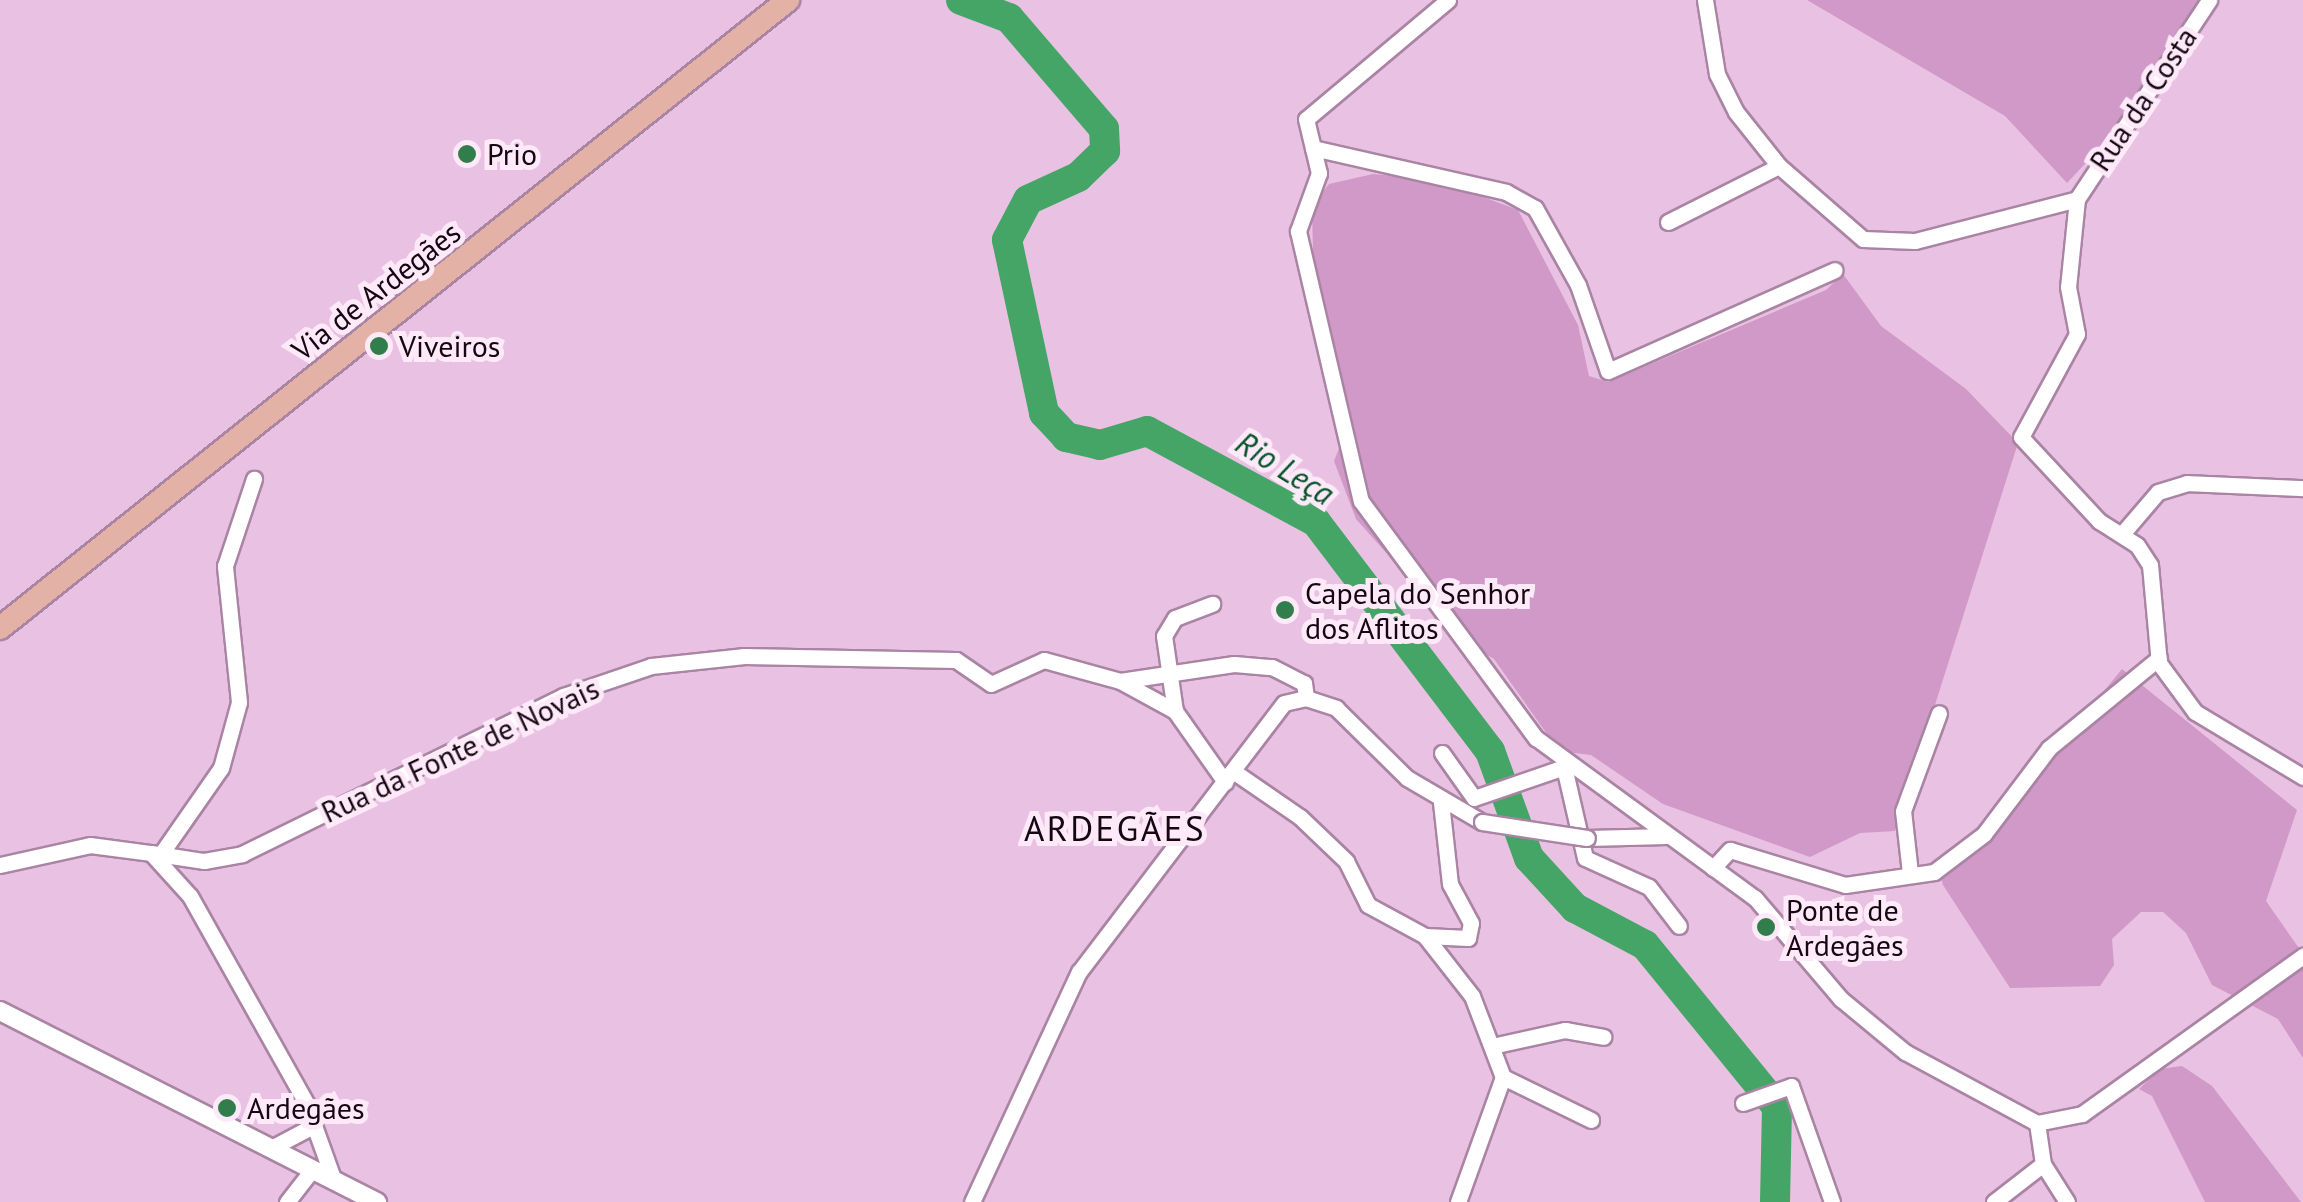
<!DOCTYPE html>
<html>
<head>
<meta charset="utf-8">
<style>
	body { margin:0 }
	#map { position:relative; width:2303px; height:1202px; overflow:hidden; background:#e9c1e2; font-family:"PT Sans",sans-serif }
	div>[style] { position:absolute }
	.green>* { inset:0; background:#d099c7 }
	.river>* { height:30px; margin:-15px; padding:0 15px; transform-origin:15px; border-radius:15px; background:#45a567 }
	.roads { filter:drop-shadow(2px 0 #aa84a3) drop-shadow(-2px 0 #aa84a3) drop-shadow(0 2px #aa84a3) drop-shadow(0 -2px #aa84a3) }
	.minor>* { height:15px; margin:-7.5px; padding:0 7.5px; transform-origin:7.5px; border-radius:7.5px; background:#fff }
	.tertiary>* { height:18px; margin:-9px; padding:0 9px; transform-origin:9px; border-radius:9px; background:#fff }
	.primary>* { height:22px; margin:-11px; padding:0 11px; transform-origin:11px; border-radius:11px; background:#e4b1a7 }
	.bridges { filter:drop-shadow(2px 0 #aa84a3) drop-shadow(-2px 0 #aa84a3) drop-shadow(0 2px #aa84a3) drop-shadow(0 -2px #aa84a3) }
	.minor-bridge>* { height:15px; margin:-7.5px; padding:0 7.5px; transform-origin:7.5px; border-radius:7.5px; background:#fff }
	.dots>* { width:28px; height:28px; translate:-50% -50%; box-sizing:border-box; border:5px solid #fee9f9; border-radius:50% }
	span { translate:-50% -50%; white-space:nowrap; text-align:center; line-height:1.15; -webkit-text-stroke:10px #fee9f9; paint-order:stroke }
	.street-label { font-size:30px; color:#140712 }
	.poi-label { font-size:30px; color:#140712 }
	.left { translate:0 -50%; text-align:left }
	.water-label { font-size:32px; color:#075229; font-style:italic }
	.quarter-label { font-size:35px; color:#140712; letter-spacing:2.5px }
</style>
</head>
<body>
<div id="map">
	<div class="green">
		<i style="clip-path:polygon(1807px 0,2210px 0,2165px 51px,2142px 103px,2067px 183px,2005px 116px)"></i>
		<i style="clip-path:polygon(1373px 174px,1438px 180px,1518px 210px,1578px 325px,1589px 376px,1608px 382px,1826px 290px,1843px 274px,1881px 326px,1966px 389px,2018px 443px,1895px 831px,1860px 833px,1810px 857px,1663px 804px,1591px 755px,1559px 751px,1494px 659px,1466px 642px,1356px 519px,1334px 461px,1350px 421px,1313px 253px,1312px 206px,1329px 184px)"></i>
		<i style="clip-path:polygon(2122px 669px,2297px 810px,2266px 901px,2303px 954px,2303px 1058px,2278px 1019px,2212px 985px,2186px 933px,2163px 912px,2141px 912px,2112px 939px,2114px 965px,2100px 986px,2010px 988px,1943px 885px,1937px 864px,2015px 800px)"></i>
		<i style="clip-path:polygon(2182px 1066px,2212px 1086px,2301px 1202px,2205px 1202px,2152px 1096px,2139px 1089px,2160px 1069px)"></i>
	</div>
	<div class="river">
		<i style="left:961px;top:0;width:51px;rotate:20.6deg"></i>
		<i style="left:1009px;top:18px;width:146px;rotate:49.4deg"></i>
		<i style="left:1104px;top:129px;width:22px;rotate:87deg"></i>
		<i style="left:1105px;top:151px;width:37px;rotate:136deg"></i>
		<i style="left:1078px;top:177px;width:55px;rotate:155.3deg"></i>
		<i style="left:1028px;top:200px;width:45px;rotate:117.7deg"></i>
		<i style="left:1007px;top:240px;width:177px;rotate:77.9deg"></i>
		<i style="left:1044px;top:413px;width:33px;rotate:47deg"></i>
		<i style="left:1066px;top:437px;width:35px;rotate:13deg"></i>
		<i style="left:1100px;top:445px;width:49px;rotate:-16.6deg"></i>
		<i style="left:1147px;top:431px;width:192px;rotate:28.3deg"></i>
		<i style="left:1316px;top:522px;width:288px;rotate:52.8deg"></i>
		<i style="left:1490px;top:751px;width:114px;rotate:70deg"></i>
		<i style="left:1529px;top:858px;width:68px;rotate:47.4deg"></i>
		<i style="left:1575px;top:908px;width:79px;rotate:27.9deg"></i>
		<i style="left:1645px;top:945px;width:209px;rotate:50.8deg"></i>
		<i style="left:1777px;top:1107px;width:95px;rotate:91.2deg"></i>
	</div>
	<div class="roads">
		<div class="minor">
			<i style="left:1448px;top:0;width:185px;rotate:140deg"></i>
			<i style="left:1306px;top:119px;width:56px;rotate:76.5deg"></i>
			<i style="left:1319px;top:173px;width:62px;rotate:109.9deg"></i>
			<i style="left:1298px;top:231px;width:277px;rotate:76.9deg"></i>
			<i style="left:1361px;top:501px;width:295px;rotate:53.6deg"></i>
			<i style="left:1536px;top:738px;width:271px;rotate:36.2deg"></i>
			<i style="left:1755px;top:898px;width:133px;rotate:49.6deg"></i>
			<i style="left:1841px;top:999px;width:83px;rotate:39.6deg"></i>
			<i style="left:1905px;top:1052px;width:150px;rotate:28.3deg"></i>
			<i style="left:2037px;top:1123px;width:46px;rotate:-11.3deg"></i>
			<i style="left:2082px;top:1114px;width:272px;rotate:-35.6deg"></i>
			<i style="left:1705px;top:0;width:75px;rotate:80.8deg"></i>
			<i style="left:1717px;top:74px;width:42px;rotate:63.4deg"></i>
			<i style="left:1736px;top:112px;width:69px;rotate:51.5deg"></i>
			<i style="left:1779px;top:166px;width:111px;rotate:41deg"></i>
			<i style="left:1863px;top:239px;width:52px;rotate:2.2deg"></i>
			<i style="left:1915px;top:241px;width:167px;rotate:-14.5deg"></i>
			<i style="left:1313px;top:148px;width:198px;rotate:12.8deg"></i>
			<i style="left:1506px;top:192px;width:33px;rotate:29deg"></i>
			<i style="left:1535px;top:208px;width:88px;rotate:60.8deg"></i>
			<i style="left:1578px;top:285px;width:91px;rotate:70.8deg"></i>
			<i style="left:1608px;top:371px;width:248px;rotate:-24deg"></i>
			<i style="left:2077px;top:199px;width:88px;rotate:95.8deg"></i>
			<i style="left:2068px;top:287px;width:48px;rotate:79.2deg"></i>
			<i style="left:2077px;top:334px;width:117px;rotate:118.5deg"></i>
			<i style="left:2021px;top:437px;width:115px;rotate:47.1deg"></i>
			<i style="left:2099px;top:521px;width:45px;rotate:32.3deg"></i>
			<i style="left:2137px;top:545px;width:24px;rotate:57deg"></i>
			<i style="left:2150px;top:565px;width:98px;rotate:84.8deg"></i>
			<i style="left:2159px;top:663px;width:61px;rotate:53.7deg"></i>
			<i style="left:2195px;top:712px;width:126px;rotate:31deg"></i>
			<i style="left:2077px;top:199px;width:239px;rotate:-56.4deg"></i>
			<i style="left:1668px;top:222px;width:124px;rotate:-26.8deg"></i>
			<i style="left:2122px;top:534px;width:55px;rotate:-49.4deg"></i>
			<i style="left:2158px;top:492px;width:30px;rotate:-17deg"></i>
			<i style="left:2187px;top:483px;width:116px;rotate:2.5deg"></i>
			<i style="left:1120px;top:681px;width:115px;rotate:-8.5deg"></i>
			<i style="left:1234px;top:664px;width:38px;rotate:5deg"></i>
			<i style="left:1272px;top:667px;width:36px;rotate:27deg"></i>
			<i style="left:1304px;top:683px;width:15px;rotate:82deg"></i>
			<i style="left:1175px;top:711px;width:76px;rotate:-98.3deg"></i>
			<i style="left:1164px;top:636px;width:21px;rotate:-59deg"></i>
			<i style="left:1175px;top:618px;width:40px;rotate:-21deg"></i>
			<i style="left:1442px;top:753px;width:55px;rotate:54.6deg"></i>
			<i style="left:1474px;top:798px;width:95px;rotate:-19deg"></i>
			<i style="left:1564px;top:767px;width:93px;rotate:77deg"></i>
			<i style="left:1585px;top:858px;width:70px;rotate:24.4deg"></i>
			<i style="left:1649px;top:887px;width:49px;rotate:52.4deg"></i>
			<i style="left:1233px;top:771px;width:81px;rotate:34.5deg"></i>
			<i style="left:1300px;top:817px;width:64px;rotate:43.7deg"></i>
			<i style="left:1346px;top:861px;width:49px;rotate:63.4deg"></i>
			<i style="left:1368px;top:905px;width:65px;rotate:28.5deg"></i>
			<i style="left:1425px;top:936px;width:76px;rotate:51.9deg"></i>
			<i style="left:1472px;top:996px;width:87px;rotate:69.1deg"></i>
			<i style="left:1503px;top:1077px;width:133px;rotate:109.8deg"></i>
			<i style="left:1587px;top:838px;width:80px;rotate:-1.4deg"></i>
			<i style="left:163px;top:851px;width:101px;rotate:-55.1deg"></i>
			<i style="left:221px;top:768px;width:68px;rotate:-74.7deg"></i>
			<i style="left:239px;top:702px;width:137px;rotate:-95.9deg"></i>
			<i style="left:225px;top:566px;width:92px;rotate:-71.6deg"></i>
			<i style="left:151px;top:853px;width:54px;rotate:8.6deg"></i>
			<i style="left:204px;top:861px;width:39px;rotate:-10deg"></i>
			<i style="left:242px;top:854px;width:358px;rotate:-26.2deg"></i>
			<i style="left:563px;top:696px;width:93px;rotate:-18.8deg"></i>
			<i style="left:651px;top:666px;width:94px;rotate:-6.1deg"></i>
			<i style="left:744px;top:656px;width:212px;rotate:1.1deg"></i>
			<i style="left:956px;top:660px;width:42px;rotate:34.4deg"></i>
			<i style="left:991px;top:684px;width:58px;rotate:-24.4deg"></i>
			<i style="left:1044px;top:660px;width:79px;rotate:15.4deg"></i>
			<i style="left:1120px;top:681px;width:63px;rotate:28.6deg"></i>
			<i style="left:1175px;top:711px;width:87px;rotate:54.8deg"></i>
			<i style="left:0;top:865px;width:92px;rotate:-12.5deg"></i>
			<i style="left:90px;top:845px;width:62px;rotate:7.5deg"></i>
			<i style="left:151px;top:853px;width:58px;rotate:47.8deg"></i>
			<i style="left:190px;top:896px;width:241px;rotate:60.7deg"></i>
			<i style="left:308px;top:1106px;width:22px;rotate:87deg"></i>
			<i style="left:309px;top:1128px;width:43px;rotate:152.2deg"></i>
			<i style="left:1713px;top:868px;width:25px;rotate:-47deg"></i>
			<i style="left:1730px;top:850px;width:120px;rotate:16.9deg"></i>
			<i style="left:1845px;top:885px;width:90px;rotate:-8.3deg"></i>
			<i style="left:1934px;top:872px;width:63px;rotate:-37.2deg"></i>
			<i style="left:1984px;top:834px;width:108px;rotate:-52.9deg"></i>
			<i style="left:2049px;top:748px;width:142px;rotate:-39.3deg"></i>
			<i style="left:1910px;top:873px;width:62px;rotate:-96.4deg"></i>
			<i style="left:1903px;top:811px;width:104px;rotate:-69.8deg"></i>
			<i style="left:1425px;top:936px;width:43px;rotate:2.7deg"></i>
			<i style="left:1468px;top:938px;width:15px;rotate:-79deg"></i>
			<i style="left:1471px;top:923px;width:44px;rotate:-118.3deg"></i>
			<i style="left:1450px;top:884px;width:82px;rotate:-96.3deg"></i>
			<i style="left:1492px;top:1046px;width:75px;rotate:-12.4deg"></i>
			<i style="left:1565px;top:1030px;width:39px;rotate:10deg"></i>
			<i style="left:1503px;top:1077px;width:98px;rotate:26deg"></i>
			<i style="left:1743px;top:1103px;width:51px;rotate:-19.5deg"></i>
			<i style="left:1791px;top:1086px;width:123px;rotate:70.5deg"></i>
			<i style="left:311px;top:1117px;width:68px;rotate:70.2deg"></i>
			<i style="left:2043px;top:1164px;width:45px;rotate:57.7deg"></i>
			<i style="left:287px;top:1202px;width:41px;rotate:-52deg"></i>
			<i style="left:972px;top:1202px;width:254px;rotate:-65.1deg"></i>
			<i style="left:1079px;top:972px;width:338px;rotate:-52.7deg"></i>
			<i style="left:1284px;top:703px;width:23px;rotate:-13deg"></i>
			<i style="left:1306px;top:698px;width:32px;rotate:18deg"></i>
			<i style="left:1336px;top:708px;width:100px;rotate:44.6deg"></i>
			<i style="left:1407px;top:778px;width:87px;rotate:30.4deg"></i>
			<i style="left:1994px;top:1202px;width:62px;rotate:-37.8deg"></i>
			<i style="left:2043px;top:1164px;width:41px;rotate:-98.3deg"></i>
		</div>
		<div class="tertiary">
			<i style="left:0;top:1011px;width:423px;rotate:26.9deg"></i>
		</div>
		<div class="primary">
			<i style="left:0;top:628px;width:1008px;rotate:-38.55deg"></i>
		</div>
	</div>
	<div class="bridges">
		<div class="minor-bridge">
			<i style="left:1482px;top:822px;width:106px;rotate:8.7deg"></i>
		</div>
	</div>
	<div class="dots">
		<i style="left:467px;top:154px;background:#317d4b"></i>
		<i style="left:379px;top:346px;background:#317d4b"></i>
		<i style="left:1285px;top:610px;background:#317d4b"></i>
		<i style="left:1766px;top:927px;background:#317d4b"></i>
		<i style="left:227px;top:1108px;background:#317d4b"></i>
	</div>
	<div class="street-label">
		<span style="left:2143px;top:99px;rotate:-56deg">Rua da Costa</span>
		<span style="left:376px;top:291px;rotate:-38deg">Via de Ardegães</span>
		<span style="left:460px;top:750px;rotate:-25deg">Rua da Fonte de Novais</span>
	</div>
	<div class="poi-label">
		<span class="left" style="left:487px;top:154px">Prio</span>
		<span class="left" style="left:399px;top:346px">Viveiros</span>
		<span class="left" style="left:1305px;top:610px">Capela do Senhor<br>dos Aflitos</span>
		<span class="left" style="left:1786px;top:927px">Ponte de<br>Ardegães</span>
		<span class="left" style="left:247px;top:1108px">Ardegães</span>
	</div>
	<div class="water-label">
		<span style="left:1285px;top:468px;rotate:32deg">Rio Leça</span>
	</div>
	<div class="quarter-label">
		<span style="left:1115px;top:828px">ARDEGÃES</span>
	</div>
</div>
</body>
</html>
